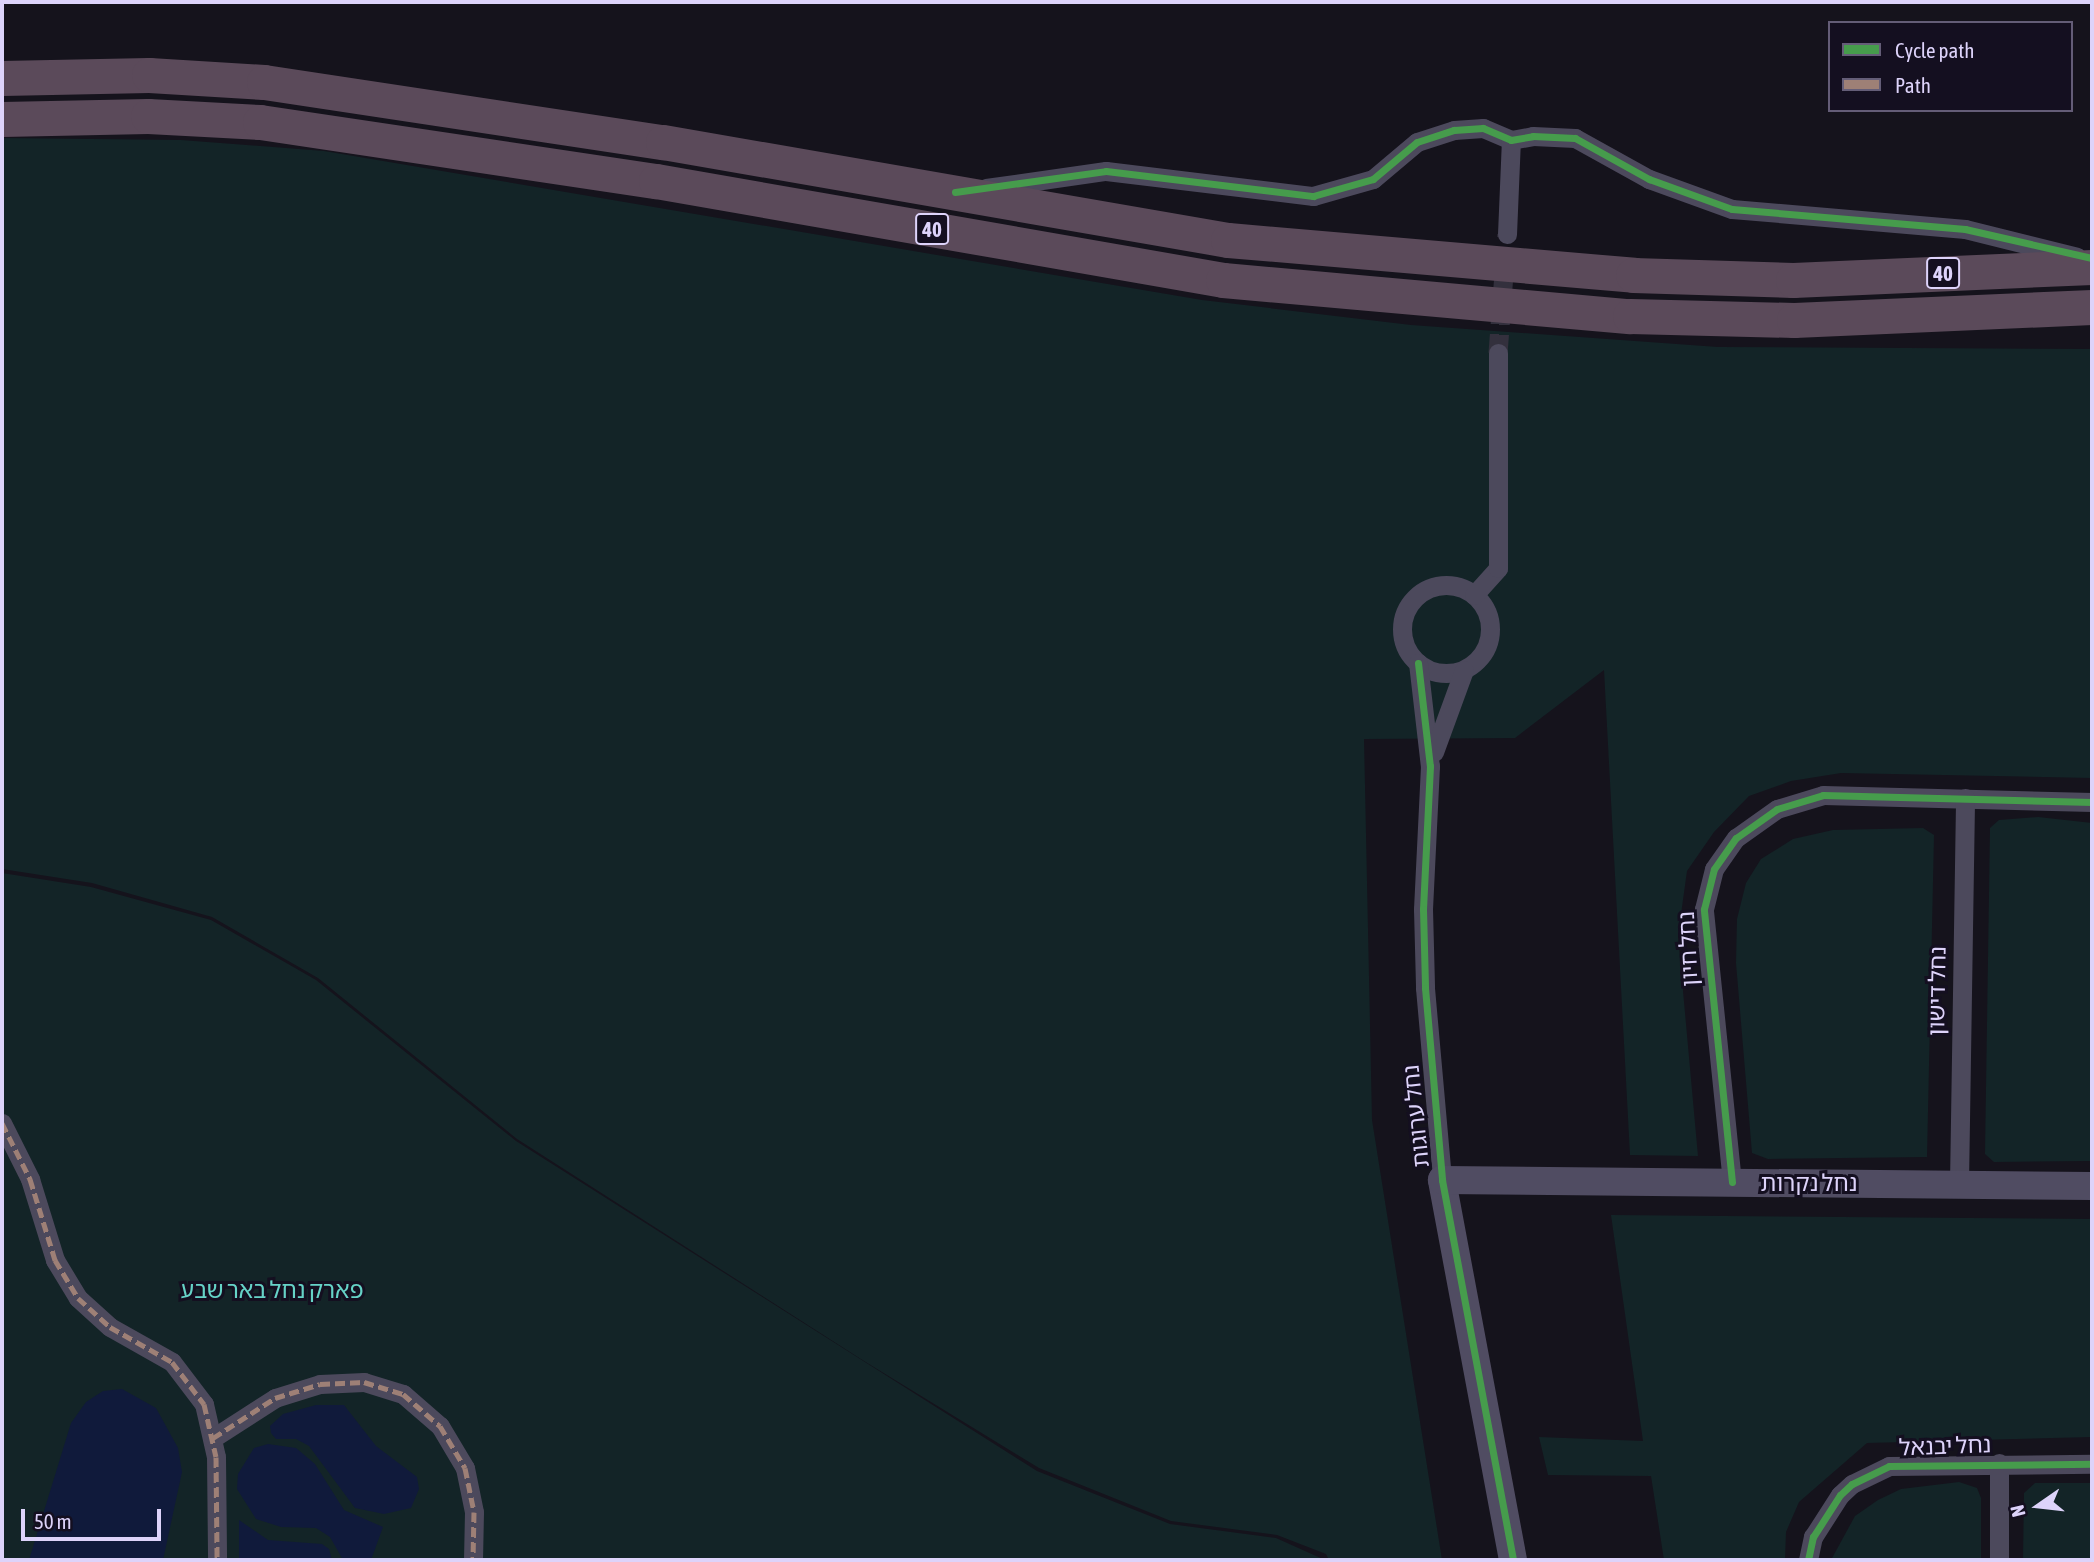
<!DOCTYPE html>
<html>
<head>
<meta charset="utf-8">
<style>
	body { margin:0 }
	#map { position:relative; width:2094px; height:1562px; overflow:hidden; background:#15131c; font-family:"Asap Condensed","Noto Sans Hebrew",sans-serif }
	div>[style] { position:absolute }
	.green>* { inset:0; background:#132427 }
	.water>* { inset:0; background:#101a3b }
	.street-tunnel>* { height:19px; margin-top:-9.5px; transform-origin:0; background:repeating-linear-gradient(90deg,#33303d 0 19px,transparent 0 29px) }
	.street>* { height:19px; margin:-9.5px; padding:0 9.5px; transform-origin:9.5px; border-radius:9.5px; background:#4c495c }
	.street>.ring { margin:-9.5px; padding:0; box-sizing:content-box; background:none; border:19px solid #4c495c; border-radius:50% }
	.secondary>* { height:28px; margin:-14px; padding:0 14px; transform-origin:14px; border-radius:14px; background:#504c62 }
	.highway>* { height:35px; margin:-17.5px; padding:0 17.5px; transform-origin:17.5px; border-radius:17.5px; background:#5b4a5a }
	.quiet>* { height:5px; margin-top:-2.5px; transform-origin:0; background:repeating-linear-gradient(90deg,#9e8076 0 10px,transparent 0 15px) }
	.cycleway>* { height:7px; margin:-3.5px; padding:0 3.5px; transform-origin:3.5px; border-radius:3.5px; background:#469c4c }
	span { translate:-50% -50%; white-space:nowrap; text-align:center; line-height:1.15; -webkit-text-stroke:6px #140f20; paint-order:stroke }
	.shield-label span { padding:2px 5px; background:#140f20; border:2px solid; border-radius:5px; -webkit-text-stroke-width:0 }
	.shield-label { font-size:21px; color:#ddd3fa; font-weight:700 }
	.street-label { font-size:23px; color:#ddd3fa }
	.park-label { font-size:23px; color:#66d3c7 }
	.frame { position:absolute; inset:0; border:4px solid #ddd3fa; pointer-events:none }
	.legend { position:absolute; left:1828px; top:21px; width:245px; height:91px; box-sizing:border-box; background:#140f20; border:2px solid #645d77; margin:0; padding:9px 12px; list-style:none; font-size:21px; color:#ddd3fa }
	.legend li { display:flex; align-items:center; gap:14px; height:35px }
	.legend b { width:35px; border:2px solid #645d77 }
	.north { position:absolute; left:2003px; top:1471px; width:70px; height:70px; -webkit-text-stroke:5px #140f20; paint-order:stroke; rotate:256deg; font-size:19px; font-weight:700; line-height:28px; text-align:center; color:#ddd3fa }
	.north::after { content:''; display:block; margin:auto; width:24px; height:32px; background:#ddd3fa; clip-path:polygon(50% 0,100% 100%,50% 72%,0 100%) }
	.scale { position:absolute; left:21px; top:1509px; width:140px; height:32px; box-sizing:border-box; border:4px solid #ddd3fa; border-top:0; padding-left:9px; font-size:21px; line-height:24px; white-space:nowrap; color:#ddd3fa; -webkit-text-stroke:5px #140f20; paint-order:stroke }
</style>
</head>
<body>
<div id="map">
	<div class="green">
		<i style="clip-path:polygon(2px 138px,181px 140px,324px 151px,1202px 300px,1411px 325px,1718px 347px,2092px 349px,2092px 778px,1841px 773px,1791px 781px,1749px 796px,1714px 832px,1687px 871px,1678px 936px,1698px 1156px,1630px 1155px,1604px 670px,1515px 738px,1364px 739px,1372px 1120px,1442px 1560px,1329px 1560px,1326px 1554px,1277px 1535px,1171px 1521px,1039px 1468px,864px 1361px,517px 1139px,318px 978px,212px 917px,92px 883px,2px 869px)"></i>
		<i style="clip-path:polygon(2038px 817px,2092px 823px,2092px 1161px,1994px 1162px,1985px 1154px,1990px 828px,1999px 820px)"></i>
		<i style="clip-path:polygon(1923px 828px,1934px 835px,1927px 1157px,1768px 1159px,1752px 1153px,1736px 963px,1737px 919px,1746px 883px,1761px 859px,1793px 839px,1833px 830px)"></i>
		<i style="clip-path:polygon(2px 873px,91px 887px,211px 920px,316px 980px,516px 1141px,1037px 1471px,1170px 1524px,1276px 1538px,1325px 1560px,2px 1560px)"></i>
		<i style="clip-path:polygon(1611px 1215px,2092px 1219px,2092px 1437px,1867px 1443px,1799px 1502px,1786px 1532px,1785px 1560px,1664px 1560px,1651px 1476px,1548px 1475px,1539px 1437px,1643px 1441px)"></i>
		<i style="clip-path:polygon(1959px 1482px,1977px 1488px,1981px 1498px,1981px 1560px,1831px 1560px,1855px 1516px,1878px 1500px,1901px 1489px)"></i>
		<i style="clip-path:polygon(2035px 1483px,2092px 1483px,2092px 1560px,2023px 1560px,2024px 1493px)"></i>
	</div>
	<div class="water">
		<i style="clip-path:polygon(122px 1389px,156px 1408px,178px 1448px,182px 1472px,163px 1560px,29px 1560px,71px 1423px,86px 1402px,103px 1391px)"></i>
		<i style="clip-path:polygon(316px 1405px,344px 1405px,376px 1446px,417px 1477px,419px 1489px,411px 1508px,384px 1514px,355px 1508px,309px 1446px,296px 1439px,276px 1439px,271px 1433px,270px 1426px,283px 1414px)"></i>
		<i style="clip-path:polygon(268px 1444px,296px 1448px,315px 1464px,344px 1510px,383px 1527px,371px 1560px,343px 1560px,330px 1537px,316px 1528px,281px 1527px,256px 1519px,237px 1489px,238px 1474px,254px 1448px)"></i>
		<i style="clip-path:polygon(239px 1520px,268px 1540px,322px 1544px,329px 1549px,332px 1560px,239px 1560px)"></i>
	</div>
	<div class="street-tunnel">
		<i style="left:1498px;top:353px;width:119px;rotate:-85.7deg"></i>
	</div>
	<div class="street">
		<i style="left:986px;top:188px;width:121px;rotate:-8.1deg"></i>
		<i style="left:1106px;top:171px;width:209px;rotate:6.9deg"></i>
		<i style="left:1313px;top:196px;width:62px;rotate:-15.8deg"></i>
		<i style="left:1373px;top:179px;width:57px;rotate:-40.1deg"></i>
		<i style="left:1417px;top:142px;width:39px;rotate:-18deg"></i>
		<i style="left:1454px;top:130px;width:29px;rotate:-4deg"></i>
		<i style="left:1483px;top:128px;width:30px;rotate:23deg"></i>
		<i style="left:1511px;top:140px;width:22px;rotate:-10deg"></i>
		<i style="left:1533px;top:136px;width:42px;rotate:2.7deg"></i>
		<i style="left:1575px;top:138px;width:85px;rotate:29deg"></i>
		<i style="left:1649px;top:179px;width:88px;rotate:19.9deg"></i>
		<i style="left:1732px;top:209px;width:234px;rotate:4.9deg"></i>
		<i style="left:1965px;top:229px;width:115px;rotate:14deg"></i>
		<i style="left:1507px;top:234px;width:94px;rotate:-87.6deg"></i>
		<i class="ring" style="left:1402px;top:585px;width:69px;height:69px"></i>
		<i style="left:1474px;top:595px;width:36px;rotate:-48deg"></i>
		<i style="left:1498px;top:568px;width:215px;rotate:-90deg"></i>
		<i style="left:1418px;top:663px;width:104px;rotate:83.4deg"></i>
		<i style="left:1430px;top:766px;width:143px;rotate:92.8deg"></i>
		<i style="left:1423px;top:909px;width:79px;rotate:88.5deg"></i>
		<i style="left:1425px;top:988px;width:193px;rotate:84.9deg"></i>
		<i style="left:1434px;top:752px;width:87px;rotate:-69.9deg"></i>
		<i style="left:2px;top:1123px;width:63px;rotate:63.4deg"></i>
		<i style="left:30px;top:1179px;width:85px;rotate:72.8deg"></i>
		<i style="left:55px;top:1260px;width:44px;rotate:58.8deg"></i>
		<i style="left:78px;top:1298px;width:43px;rotate:42.2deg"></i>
		<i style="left:110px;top:1327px;width:71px;rotate:29.4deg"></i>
		<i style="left:172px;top:1362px;width:53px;rotate:52.7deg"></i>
		<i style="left:204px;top:1404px;width:54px;rotate:77.2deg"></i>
		<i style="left:216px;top:1457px;width:103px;rotate:89.4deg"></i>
		<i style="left:1732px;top:1182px;width:274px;rotate:-95.9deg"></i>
		<i style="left:1704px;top:909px;width:41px;rotate:-76deg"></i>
		<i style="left:1714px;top:869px;width:38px;rotate:-55deg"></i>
		<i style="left:1736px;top:838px;width:50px;rotate:-35.3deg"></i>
		<i style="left:1777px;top:809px;width:48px;rotate:-16.9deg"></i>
		<i style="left:1823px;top:795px;width:269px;rotate:1.5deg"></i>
		<i style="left:1959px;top:1184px;width:386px;rotate:-89.1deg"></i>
		<i style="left:213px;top:1438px;width:74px;rotate:-32.8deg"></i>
		<i style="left:275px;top:1398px;width:47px;rotate:-17.3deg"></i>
		<i style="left:320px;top:1384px;width:44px;rotate:-2.6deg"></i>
		<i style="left:364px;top:1382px;width:41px;rotate:17.1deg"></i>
		<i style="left:403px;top:1394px;width:49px;rotate:40.9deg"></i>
		<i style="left:440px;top:1426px;width:49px;rotate:59.2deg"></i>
		<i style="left:465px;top:1468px;width:45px;rotate:78.4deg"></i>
		<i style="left:474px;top:1512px;width:48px;rotate:91.2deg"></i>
		<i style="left:1808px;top:1560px;width:24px;rotate:-78deg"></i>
		<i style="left:1813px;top:1537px;width:50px;rotate:-57.3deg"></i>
		<i style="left:1840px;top:1495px;width:16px;rotate:-43deg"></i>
		<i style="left:1852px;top:1484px;width:41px;rotate:-25.9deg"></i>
		<i style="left:1889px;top:1466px;width:203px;rotate:-0.6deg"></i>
		<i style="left:1999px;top:1560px;width:97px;rotate:-90deg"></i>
	</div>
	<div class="secondary">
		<i style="left:1513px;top:1560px;width:387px;rotate:-100.6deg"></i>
		<i style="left:1442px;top:1180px;width:650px;rotate:0.53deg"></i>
	</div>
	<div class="highway">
		<i style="left:2px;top:78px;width:147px;rotate:-1.2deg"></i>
		<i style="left:149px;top:75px;width:115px;rotate:3.5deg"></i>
		<i style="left:264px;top:82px;width:403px;rotate:8.6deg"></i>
		<i style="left:663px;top:142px;width:573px;rotate:9.84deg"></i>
		<i style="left:1228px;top:240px;width:407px;rotate:4.9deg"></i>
		<i style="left:1633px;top:275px;width:160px;rotate:1.8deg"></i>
		<i style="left:1793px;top:280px;width:299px;rotate:-2.5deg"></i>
		<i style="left:2px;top:119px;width:146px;rotate:-1.2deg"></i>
		<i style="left:148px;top:116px;width:112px;rotate:3.1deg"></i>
		<i style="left:260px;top:122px;width:400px;rotate:8.5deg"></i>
		<i style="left:656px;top:181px;width:576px;rotate:9.9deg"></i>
		<i style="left:1223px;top:280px;width:409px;rotate:5.1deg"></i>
		<i style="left:1630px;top:316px;width:164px;rotate:1.4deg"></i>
		<i style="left:1794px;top:320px;width:298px;rotate:-2.5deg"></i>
	</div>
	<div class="quiet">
		<i style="left:2px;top:1123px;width:63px;rotate:63.4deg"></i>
		<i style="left:30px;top:1179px;width:85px;rotate:72.8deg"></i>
		<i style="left:55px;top:1260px;width:44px;rotate:58.8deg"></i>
		<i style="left:78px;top:1298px;width:43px;rotate:42.2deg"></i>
		<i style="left:110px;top:1327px;width:71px;rotate:29.4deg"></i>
		<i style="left:172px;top:1362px;width:53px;rotate:52.7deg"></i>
		<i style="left:204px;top:1404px;width:54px;rotate:77.2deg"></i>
		<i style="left:216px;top:1457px;width:103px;rotate:89.4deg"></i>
		<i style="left:213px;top:1438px;width:74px;rotate:-32.8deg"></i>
		<i style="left:275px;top:1398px;width:47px;rotate:-17.3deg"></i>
		<i style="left:320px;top:1384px;width:44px;rotate:-2.6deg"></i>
		<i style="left:364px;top:1382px;width:41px;rotate:17.1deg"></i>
		<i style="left:403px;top:1394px;width:49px;rotate:40.9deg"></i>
		<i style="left:440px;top:1426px;width:49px;rotate:59.2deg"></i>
		<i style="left:465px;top:1468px;width:45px;rotate:78.4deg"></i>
		<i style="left:474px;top:1512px;width:48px;rotate:91.2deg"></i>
	</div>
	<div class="cycleway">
		<i style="left:955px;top:192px;width:152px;rotate:-7.9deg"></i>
		<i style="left:1106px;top:171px;width:209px;rotate:6.9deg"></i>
		<i style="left:1313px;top:196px;width:62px;rotate:-15.8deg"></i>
		<i style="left:1373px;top:179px;width:57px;rotate:-40.1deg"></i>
		<i style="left:1417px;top:142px;width:39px;rotate:-18deg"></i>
		<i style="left:1454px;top:130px;width:29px;rotate:-4deg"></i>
		<i style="left:1483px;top:128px;width:30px;rotate:23deg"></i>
		<i style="left:1511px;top:140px;width:22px;rotate:-10deg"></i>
		<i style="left:1533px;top:136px;width:42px;rotate:2.7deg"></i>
		<i style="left:1575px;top:138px;width:85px;rotate:29deg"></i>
		<i style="left:1649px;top:179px;width:88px;rotate:19.9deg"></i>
		<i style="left:1732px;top:209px;width:234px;rotate:4.9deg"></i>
		<i style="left:1965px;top:229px;width:130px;rotate:12.9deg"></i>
		<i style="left:1418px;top:663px;width:104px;rotate:83.4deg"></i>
		<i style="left:1430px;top:766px;width:143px;rotate:92.8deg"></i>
		<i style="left:1423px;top:909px;width:79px;rotate:88.5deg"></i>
		<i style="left:1425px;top:988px;width:193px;rotate:84.9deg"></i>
		<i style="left:1442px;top:1180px;width:387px;rotate:79.4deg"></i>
		<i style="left:1732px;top:1182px;width:274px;rotate:-95.9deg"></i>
		<i style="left:1704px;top:909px;width:41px;rotate:-76deg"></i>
		<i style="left:1714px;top:869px;width:38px;rotate:-55deg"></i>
		<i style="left:1736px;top:838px;width:50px;rotate:-35.3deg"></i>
		<i style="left:1777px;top:809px;width:48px;rotate:-16.9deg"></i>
		<i style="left:1823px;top:795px;width:269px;rotate:1.5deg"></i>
		<i style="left:1808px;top:1560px;width:24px;rotate:-78deg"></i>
		<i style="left:1813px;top:1537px;width:50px;rotate:-57.3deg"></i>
		<i style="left:1840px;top:1495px;width:16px;rotate:-43deg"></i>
		<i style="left:1852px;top:1484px;width:41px;rotate:-25.9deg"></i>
		<i style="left:1889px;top:1466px;width:203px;rotate:-0.6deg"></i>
	</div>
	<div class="shield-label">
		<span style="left:932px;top:229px">40</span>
		<span style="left:1943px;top:273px">40</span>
	</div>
	<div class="street-label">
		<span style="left:1688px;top:949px;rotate:-93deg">נחל חיון</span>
		<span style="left:1937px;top:991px;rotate:-89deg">נחל דישון</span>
		<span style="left:1416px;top:1116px;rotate:-96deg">נחל ערוגות</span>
		<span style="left:1809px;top:1183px">נחל נקרות</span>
		<span style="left:1945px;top:1446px;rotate:-2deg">נחל יבנאל</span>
	</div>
	<div class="park-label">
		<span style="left:272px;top:1290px">פארק נחל באר שבע</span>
	</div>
	<div class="frame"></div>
	<ul class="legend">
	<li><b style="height:9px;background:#469c4c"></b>Cycle path</li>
	<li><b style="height:9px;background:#9e8076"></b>Path</li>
	</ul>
	<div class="north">N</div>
	<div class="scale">50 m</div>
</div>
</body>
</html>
